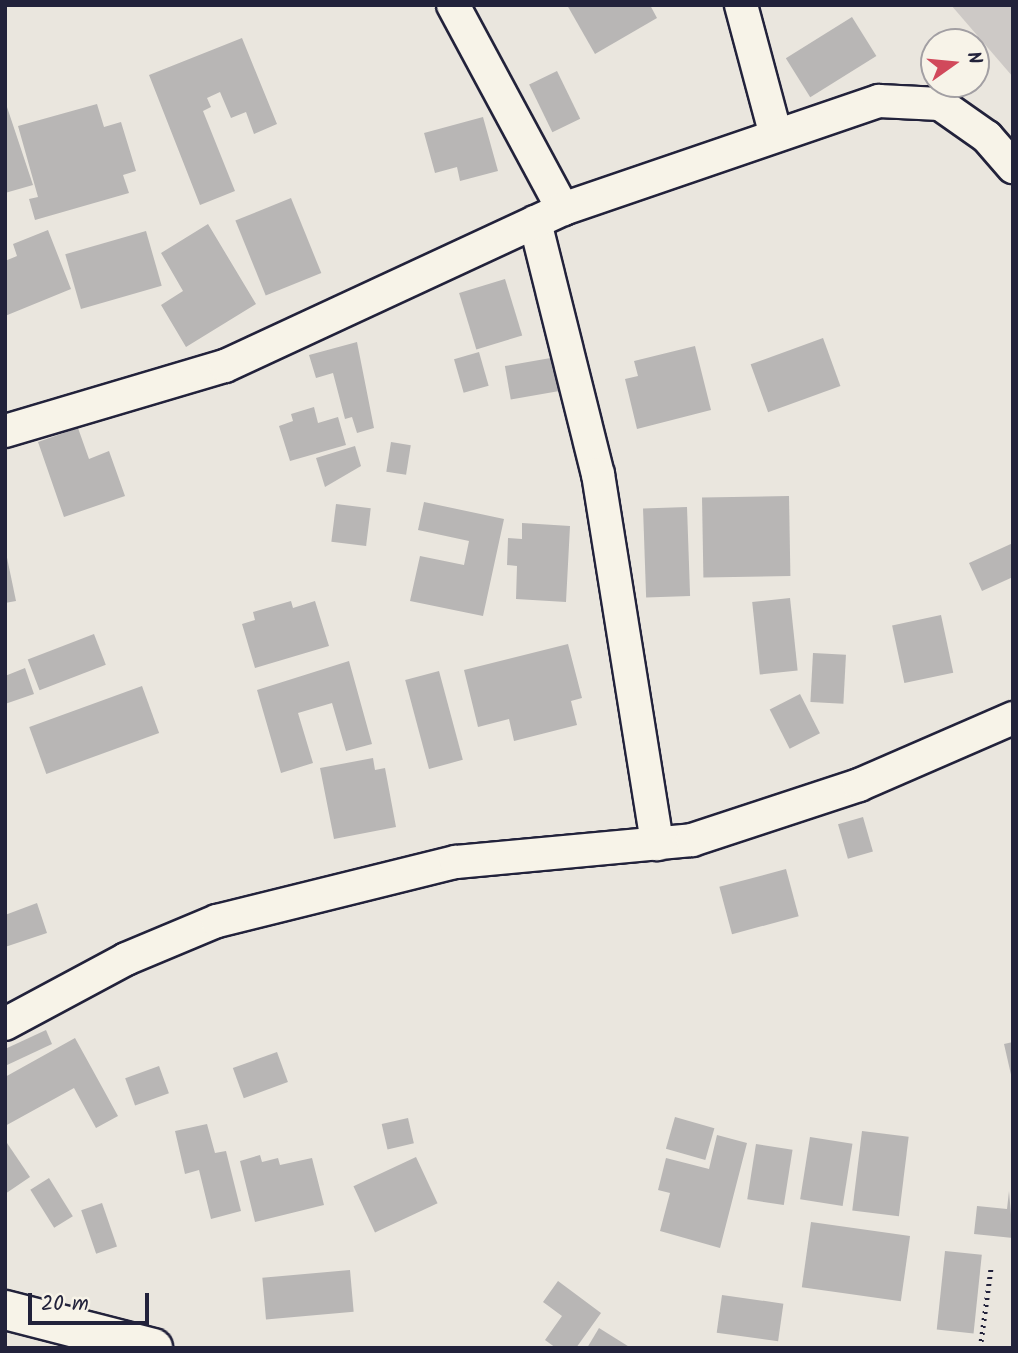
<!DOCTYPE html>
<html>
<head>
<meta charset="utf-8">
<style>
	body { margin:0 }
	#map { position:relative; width:1018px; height:1353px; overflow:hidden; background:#eae6de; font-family:Kalam,sans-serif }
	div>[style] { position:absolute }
	.green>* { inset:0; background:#cdc9c6 }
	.building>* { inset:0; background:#b8b6b5; transform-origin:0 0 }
	.path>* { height:4.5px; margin-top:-2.25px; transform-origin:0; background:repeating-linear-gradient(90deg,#22223b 0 2px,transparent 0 7px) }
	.roads { filter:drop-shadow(2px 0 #22223b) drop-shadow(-2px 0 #22223b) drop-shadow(0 2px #22223b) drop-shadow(0 -2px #22223b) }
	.street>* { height:32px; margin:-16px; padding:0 16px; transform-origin:16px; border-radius:16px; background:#f7f3e8 }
	.secondary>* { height:38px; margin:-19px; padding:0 19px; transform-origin:19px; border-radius:19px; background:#f7f3e8 }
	span { translate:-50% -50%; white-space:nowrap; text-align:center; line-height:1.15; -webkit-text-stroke:7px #f7f3e8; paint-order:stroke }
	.frame { position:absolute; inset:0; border:7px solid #22223b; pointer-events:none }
	.north { position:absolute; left:920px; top:28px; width:70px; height:70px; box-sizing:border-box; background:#f7f3e8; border:2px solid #a29fa3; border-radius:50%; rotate:75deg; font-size:19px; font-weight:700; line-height:28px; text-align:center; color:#22223b }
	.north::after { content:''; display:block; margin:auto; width:24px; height:32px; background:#d1495b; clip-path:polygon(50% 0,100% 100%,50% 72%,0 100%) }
	.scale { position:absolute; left:28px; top:1293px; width:121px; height:32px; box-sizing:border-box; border:4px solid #22223b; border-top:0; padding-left:9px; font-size:21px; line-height:24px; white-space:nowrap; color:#22223b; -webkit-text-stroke:5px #f7f3e8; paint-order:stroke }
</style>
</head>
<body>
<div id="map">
	<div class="green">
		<i style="clip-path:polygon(951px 5px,1013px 5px,1013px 77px)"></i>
	</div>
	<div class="building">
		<i style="clip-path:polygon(567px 5px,650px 5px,657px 18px,595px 54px)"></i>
		<i style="left:852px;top:17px;width:46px;height:78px;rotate:58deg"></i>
		<i style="clip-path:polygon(242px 38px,277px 124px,254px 134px,246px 112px,231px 118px,220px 92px,207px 98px,211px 107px,203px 111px,235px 191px,200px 205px,149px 75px)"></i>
		<i style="left:557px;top:71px;width:53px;height:31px;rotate:64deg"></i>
		<i style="clip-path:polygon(5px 101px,33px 185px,5px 193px)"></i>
		<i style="clip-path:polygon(97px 104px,104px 127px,121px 122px,136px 171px,123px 175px,129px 193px,35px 220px,29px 199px,38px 197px,18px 126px)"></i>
		<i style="clip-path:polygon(483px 117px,498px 171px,460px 181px,457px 167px,435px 173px,424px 133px)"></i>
		<i style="left:291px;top:198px;width:81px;height:60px;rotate:68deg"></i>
		<i style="clip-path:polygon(208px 224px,256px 304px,186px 347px,161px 305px,183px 291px,161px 253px)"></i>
		<i style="clip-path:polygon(48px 230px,71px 289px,5px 316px,5px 261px,17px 256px,13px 244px)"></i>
		<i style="left:146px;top:231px;width:57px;height:84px;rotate:74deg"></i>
		<i style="left:505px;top:279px;width:59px;height:48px;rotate:73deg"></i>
		<i style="left:823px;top:338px;width:51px;height:77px;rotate:70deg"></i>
		<i style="clip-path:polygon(357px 342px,374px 428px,357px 433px,352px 417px,345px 419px,333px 373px,316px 378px,309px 355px)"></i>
		<i style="clip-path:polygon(695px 346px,711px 410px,637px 429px,625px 379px,638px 376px,634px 361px)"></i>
		<i style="left:479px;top:352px;width:35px;height:26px;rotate:74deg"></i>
		<i style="left:562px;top:356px;width:34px;height:58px;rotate:80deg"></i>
		<i style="clip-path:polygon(314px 407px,318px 423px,338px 417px,346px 445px,290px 461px,279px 426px,293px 421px,291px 414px)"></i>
		<i style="clip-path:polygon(78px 428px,89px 459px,109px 451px,125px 496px,64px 517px,38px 442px)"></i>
		<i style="left:391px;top:442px;width:20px;height:30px;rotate:9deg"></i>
		<i style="clip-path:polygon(355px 446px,361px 466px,325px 487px,316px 458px)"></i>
		<i style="left:789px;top:496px;width:80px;height:87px;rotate:89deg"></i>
		<i style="clip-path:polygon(424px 502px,504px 519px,483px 616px,410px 601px,420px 556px,464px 565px,469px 541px,418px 530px)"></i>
		<i style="left:336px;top:504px;width:35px;height:38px;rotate:7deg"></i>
		<i style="left:687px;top:507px;width:89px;height:44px;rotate:88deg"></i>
		<i style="clip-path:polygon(522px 523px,570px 526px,566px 602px,516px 599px,517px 566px,507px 565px,508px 538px,522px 539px)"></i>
		<i style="clip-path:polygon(1013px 543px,1013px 577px,982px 591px,969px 563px)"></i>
		<i style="clip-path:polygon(5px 548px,16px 601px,5px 603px)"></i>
		<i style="left:790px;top:598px;width:73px;height:38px;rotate:84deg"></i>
		<i style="clip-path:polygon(291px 601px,293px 608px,315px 601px,329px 646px,255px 668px,242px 624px,255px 620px,253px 612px)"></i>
		<i style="left:941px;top:615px;width:59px;height:50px;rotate:78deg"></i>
		<i style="left:94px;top:634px;width:33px;height:71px;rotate:69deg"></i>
		<i style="clip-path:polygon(568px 644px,582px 698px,571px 701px,577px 725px,514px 741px,509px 719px,478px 727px,464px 670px)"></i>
		<i style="left:813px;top:653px;width:33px;height:49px;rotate:3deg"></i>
		<i style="clip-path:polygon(349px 661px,372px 744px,346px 751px,332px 703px,298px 713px,313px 763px,281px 773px,257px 690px)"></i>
		<i style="clip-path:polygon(25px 668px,34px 694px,5px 704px,5px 676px)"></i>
		<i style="left:439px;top:671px;width:92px;height:35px;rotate:75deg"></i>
		<i style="left:142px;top:686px;width:50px;height:120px;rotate:70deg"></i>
		<i style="left:800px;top:694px;width:44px;height:34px;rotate:63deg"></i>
		<i style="clip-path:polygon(373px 758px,375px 770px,385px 768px,396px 827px,334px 839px,320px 768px)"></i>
		<i style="left:863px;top:817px;width:36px;height:26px;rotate:74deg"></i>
		<i style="left:786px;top:869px;width:49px;height:69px;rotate:75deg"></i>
		<i style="clip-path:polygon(37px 903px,47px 933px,5px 947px,5px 915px)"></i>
		<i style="clip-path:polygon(46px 1030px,52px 1044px,5px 1066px,5px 1049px)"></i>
		<i style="clip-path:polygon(75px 1038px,118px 1116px,96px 1128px,74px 1088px,5px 1126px,5px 1077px)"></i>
		<i style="clip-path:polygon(1013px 1042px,1013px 1079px,1012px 1079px,1004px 1044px)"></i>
		<i style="left:277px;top:1052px;width:32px;height:47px;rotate:70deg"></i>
		<i style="left:159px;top:1066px;width:29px;height:36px;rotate:70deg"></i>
		<i style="left:675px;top:1117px;width:41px;height:33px;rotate:16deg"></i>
		<i style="left:408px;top:1118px;width:26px;height:27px;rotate:77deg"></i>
		<i style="clip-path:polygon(207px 1124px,215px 1153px,226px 1151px,241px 1211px,211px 1219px,199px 1170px,185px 1174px,175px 1131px)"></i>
		<i style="left:862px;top:1131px;width:47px;height:80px;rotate:7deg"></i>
		<i style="clip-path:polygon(717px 1135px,747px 1143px,720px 1248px,660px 1231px,670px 1193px,658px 1190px,666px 1158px,709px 1169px)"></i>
		<i style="left:810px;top:1137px;width:43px;height:63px;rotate:9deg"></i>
		<i style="clip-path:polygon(5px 1140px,30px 1177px,5px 1194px)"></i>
		<i style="left:756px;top:1144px;width:37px;height:56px;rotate:9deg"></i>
		<i style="clip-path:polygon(260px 1155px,262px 1162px,278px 1158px,280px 1165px,312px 1158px,324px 1205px,255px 1222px,240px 1161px)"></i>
		<i style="left:416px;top:1157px;width:51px;height:69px;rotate:65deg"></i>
		<i style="left:49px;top:1178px;width:45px;height:22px;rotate:58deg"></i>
		<i style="clip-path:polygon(1009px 1191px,1013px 1238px,974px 1234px,977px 1206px,1007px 1209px)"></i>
		<i style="left:102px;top:1203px;width:46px;height:22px;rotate:71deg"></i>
		<i style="left:811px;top:1222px;width:100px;height:66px;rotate:8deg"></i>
		<i style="left:945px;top:1251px;width:37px;height:79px;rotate:6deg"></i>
		<i style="left:350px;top:1270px;width:42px;height:88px;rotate:85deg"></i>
		<i style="clip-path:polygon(558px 1281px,601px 1313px,576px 1348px,556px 1348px,545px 1340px,562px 1316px,543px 1302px)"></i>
		<i style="left:722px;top:1295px;width:62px;height:38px;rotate:8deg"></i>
		<i style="clip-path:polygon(599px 1328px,631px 1348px,587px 1348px)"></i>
	</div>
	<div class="path">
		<i style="left:980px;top:1348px;width:82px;rotate:-82.3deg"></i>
	</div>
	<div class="roads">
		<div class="street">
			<i style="left:453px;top:5px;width:232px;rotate:61.7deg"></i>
			<i style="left:741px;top:5px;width:131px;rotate:75deg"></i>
			<i style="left:535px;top:222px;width:260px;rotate:76deg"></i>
			<i style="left:598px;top:474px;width:375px;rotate:80.9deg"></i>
			<i style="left:5px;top:431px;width:229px;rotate:-16.5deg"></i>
			<i style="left:225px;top:366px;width:373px;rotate:-24.9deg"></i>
			<i style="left:563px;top:209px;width:334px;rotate:-18.9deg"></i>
			<i style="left:879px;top:101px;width:61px;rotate:2.8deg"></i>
			<i style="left:940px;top:104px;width:57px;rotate:35.1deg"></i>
			<i style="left:987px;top:137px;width:40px;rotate:49deg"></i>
			<i style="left:5px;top:1024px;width:137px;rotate:-28.2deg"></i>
			<i style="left:126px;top:959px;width:99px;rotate:-22.7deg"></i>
			<i style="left:217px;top:921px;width:246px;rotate:-13.9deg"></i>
			<i style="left:456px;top:862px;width:237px;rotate:-5.3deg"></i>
			<i style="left:692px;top:840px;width:176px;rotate:-18.2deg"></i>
			<i style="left:859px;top:785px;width:168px;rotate:-23.5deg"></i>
		</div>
		<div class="secondary">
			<i style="left:5px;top:1310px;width:153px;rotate:14.4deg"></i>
		</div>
	</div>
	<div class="frame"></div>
	<div class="north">N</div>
	<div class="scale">20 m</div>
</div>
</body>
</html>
